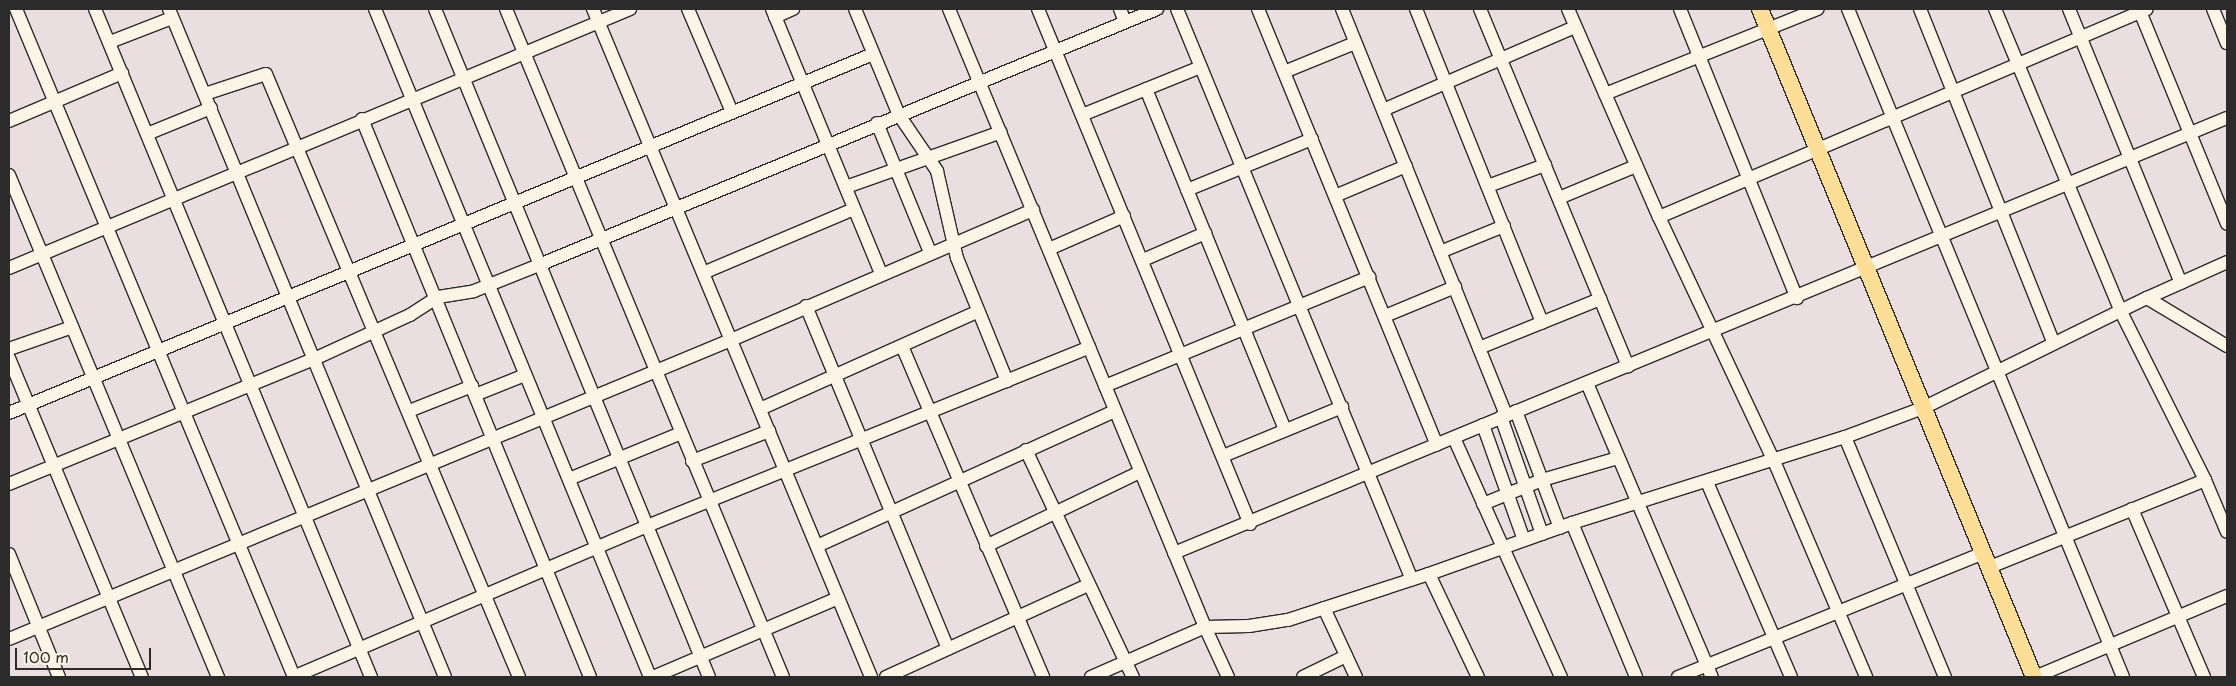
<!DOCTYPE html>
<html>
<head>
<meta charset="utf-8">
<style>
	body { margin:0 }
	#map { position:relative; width:2236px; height:686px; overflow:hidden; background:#eadee1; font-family:"Playpen Sans",sans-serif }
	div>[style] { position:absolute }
	.roads { filter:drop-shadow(1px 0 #2b2b2b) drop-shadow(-1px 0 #2b2b2b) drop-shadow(0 1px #2b2b2b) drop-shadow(0 -1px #2b2b2b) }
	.minor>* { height:12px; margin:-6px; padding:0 6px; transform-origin:6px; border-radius:6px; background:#fcf5e5 }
	.major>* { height:16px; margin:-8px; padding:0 8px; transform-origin:8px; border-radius:8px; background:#fcde96 }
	span { translate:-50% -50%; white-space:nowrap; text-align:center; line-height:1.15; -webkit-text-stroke:4.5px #fcf5e5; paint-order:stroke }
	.frame { position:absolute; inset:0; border:10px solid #2b2b2b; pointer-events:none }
	.scale { position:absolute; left:15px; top:648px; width:136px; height:22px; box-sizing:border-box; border:2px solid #2b2b2b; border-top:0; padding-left:6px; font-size:15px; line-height:18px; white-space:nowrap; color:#2b2b2b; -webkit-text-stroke:4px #fcf5e5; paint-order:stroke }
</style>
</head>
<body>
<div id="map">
	<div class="roads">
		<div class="minor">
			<i style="left:16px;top:9px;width:724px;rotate:67.4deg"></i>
			<i style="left:95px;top:9px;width:723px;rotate:67.55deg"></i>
			<i style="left:169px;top:9px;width:723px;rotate:67.55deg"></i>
			<i style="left:375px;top:9px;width:722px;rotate:67.62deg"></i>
			<i style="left:435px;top:9px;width:722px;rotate:67.7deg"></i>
			<i style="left:506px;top:9px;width:723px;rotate:67.48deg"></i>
			<i style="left:593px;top:9px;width:724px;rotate:67.4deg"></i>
			<i style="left:688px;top:9px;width:112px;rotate:66.9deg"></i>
			<i style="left:772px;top:9px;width:286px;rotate:67.6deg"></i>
			<i style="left:855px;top:9px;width:115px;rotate:67.5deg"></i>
			<i style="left:899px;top:115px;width:68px;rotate:55.8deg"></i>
			<i style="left:937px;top:171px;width:89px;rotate:77.1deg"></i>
			<i style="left:957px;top:258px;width:133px;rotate:67.9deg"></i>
			<i style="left:949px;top:9px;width:669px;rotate:67.5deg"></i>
			<i style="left:1205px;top:627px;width:44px;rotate:-1.3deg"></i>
			<i style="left:1249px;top:626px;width:39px;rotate:-9deg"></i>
			<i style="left:1288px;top:620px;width:148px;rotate:-18.1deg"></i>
			<i style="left:1429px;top:574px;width:152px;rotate:-19.6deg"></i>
			<i style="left:1572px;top:523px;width:286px;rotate:-17.5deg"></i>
			<i style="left:1845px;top:437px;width:83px;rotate:-20.4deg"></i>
			<i style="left:1923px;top:408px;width:250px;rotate:-26.2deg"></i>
			<i style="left:2147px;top:298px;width:93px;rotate:31deg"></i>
			<i style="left:1038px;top:9px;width:557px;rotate:67.63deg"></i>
			<i style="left:1120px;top:9px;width:14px;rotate:69deg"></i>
			<i style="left:1177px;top:9px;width:617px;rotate:67.63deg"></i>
			<i style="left:1258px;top:9px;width:471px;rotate:67.7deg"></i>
			<i style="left:1342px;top:9px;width:438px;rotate:68deg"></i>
			<i style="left:1416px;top:9px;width:338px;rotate:68.1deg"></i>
			<i style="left:1480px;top:9px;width:387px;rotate:67.5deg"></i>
			<i style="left:1568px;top:9px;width:227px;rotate:66.4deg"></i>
			<i style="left:1659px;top:217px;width:270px;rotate:64.8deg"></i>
			<i style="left:1774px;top:461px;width:235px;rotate:66.9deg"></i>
			<i style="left:1680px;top:9px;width:312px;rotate:68deg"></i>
			<i style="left:1848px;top:9px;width:722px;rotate:67.62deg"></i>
			<i style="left:1920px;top:9px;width:359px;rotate:68.2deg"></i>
			<i style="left:1995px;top:9px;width:326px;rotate:67.4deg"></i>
			<i style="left:2120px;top:310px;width:190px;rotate:63.4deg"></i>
			<i style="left:2205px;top:480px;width:56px;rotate:67.1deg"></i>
			<i style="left:2069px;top:9px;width:296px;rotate:67.8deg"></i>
			<i style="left:2139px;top:9px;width:232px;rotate:67.7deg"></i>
			<i style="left:2213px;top:9px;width:37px;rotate:68deg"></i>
			<i style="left:775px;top:17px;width:20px;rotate:-24deg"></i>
			<i style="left:110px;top:42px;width:66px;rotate:-21.2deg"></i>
			<i style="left:1284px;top:72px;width:77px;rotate:-22.2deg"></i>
			<i style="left:1146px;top:89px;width:368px;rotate:67.8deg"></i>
			<i style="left:205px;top:94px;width:64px;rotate:-18.2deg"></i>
			<i style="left:266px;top:74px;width:654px;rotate:67.24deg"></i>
			<i style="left:1605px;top:94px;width:229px;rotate:-21.8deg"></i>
			<i style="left:1383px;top:110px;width:209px;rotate:-23.4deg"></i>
			<i style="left:1082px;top:115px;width:128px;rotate:-22deg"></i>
			<i style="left:362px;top:119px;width:603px;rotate:67.77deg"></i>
			<i style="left:9px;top:121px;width:123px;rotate:-23deg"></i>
			<i style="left:877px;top:123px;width:139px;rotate:67.7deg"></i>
			<i style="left:147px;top:134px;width:69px;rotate:-22.1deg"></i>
			<i style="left:9px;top:175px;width:544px;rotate:67.4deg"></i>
			<i style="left:1488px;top:186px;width:61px;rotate:-20.2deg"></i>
			<i style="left:846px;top:187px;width:164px;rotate:-19.5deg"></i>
			<i style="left:1187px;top:190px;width:135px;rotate:-22.2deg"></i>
			<i style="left:1335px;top:196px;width:77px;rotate:-22.9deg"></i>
			<i style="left:1559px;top:198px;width:83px;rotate:-22.6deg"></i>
			<i style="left:1659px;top:217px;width:530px;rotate:-23.09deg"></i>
			<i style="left:1049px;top:249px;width:82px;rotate:-23.7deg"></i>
			<i style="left:1440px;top:252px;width:69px;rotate:-22.1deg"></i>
			<i style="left:1143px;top:260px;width:68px;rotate:-23.5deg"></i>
			<i style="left:9px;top:268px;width:673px;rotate:-22.64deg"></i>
			<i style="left:703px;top:273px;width:164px;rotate:-23deg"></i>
			<i style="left:2147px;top:298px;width:88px;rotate:-24.2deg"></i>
			<i style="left:806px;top:306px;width:371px;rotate:67.5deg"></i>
			<i style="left:1385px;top:316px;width:76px;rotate:-22.5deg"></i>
			<i style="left:902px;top:346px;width:360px;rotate:66.9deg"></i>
			<i style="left:1479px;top:348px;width:131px;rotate:-22deg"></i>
			<i style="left:9px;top:349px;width:67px;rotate:-19.2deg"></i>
			<i style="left:9px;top:358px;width:346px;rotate:67.4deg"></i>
			<i style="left:1587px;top:383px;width:319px;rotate:67deg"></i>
			<i style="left:1105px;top:386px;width:286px;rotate:-22.4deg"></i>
			<i style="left:475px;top:395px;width:54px;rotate:-21.8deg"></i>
			<i style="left:760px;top:409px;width:238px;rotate:-24.1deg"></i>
			<i style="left:409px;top:411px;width:68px;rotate:-21.6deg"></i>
			<i style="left:1516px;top:411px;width:125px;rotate:69.4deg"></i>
			<i style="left:9px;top:413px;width:936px;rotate:-22.56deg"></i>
			<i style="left:1501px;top:417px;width:124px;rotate:70.7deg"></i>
			<i style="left:1483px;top:425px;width:122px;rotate:70.4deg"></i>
			<i style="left:1845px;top:437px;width:260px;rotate:67.4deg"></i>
			<i style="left:1454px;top:438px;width:262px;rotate:65.9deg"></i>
			<i style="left:1026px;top:450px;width:251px;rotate:64.8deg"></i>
			<i style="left:1223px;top:456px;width:129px;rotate:-22.4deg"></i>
			<i style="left:692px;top:461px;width:83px;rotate:-21.3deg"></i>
			<i style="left:569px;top:479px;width:121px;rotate:-22.3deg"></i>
			<i style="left:1707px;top:482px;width:212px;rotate:66.7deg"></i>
			<i style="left:9px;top:484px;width:327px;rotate:-22.3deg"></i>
			<i style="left:312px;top:360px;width:108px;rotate:-24.7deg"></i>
			<i style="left:410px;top:315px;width:33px;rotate:-33deg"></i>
			<i style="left:438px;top:297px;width:36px;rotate:-9deg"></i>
			<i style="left:474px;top:291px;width:70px;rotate:-21.8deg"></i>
			<i style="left:539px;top:265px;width:669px;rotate:-22.5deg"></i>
			<i style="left:1483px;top:504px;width:64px;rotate:-22.1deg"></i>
			<i style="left:1542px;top:480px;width:79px;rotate:-16.1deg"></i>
			<i style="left:2132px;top:509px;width:183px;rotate:66.8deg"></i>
			<i style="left:1572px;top:523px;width:167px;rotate:67.4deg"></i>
			<i style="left:817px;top:546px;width:327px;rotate:-24.4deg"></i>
			<i style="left:986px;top:546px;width:171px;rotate:-25.7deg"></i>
			<i style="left:1174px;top:553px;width:1139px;rotate:-22.45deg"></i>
			<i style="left:9px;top:554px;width:133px;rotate:67.9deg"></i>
			<i style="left:1990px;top:567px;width:232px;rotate:-22deg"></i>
			<i style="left:1429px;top:574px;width:114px;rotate:64.6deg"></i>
			<i style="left:1324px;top:608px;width:76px;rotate:65.1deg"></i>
			<i style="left:9px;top:639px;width:781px;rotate:-22.5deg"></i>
			<i style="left:731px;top:340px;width:329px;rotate:-23.3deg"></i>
			<i style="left:293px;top:677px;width:385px;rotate:-23.1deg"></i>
			<i style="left:647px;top:526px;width:477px;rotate:-22deg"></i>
			<i style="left:653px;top:677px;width:201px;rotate:-23.1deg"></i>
			<i style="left:886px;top:677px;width:222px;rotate:-24.5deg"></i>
			<i style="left:1091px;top:677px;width:124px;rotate:-23.7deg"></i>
			<i style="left:1205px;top:627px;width:55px;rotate:65.3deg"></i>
			<i style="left:1303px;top:677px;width:48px;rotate:-26deg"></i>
			<i style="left:1678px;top:677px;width:330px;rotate:-22.1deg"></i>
			<i style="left:2035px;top:677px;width:208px;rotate:-22.9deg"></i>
		</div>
		<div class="major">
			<i style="left:1760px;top:9px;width:722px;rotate:67.7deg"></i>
		</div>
	</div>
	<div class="frame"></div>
	<div class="scale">100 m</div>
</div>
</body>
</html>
